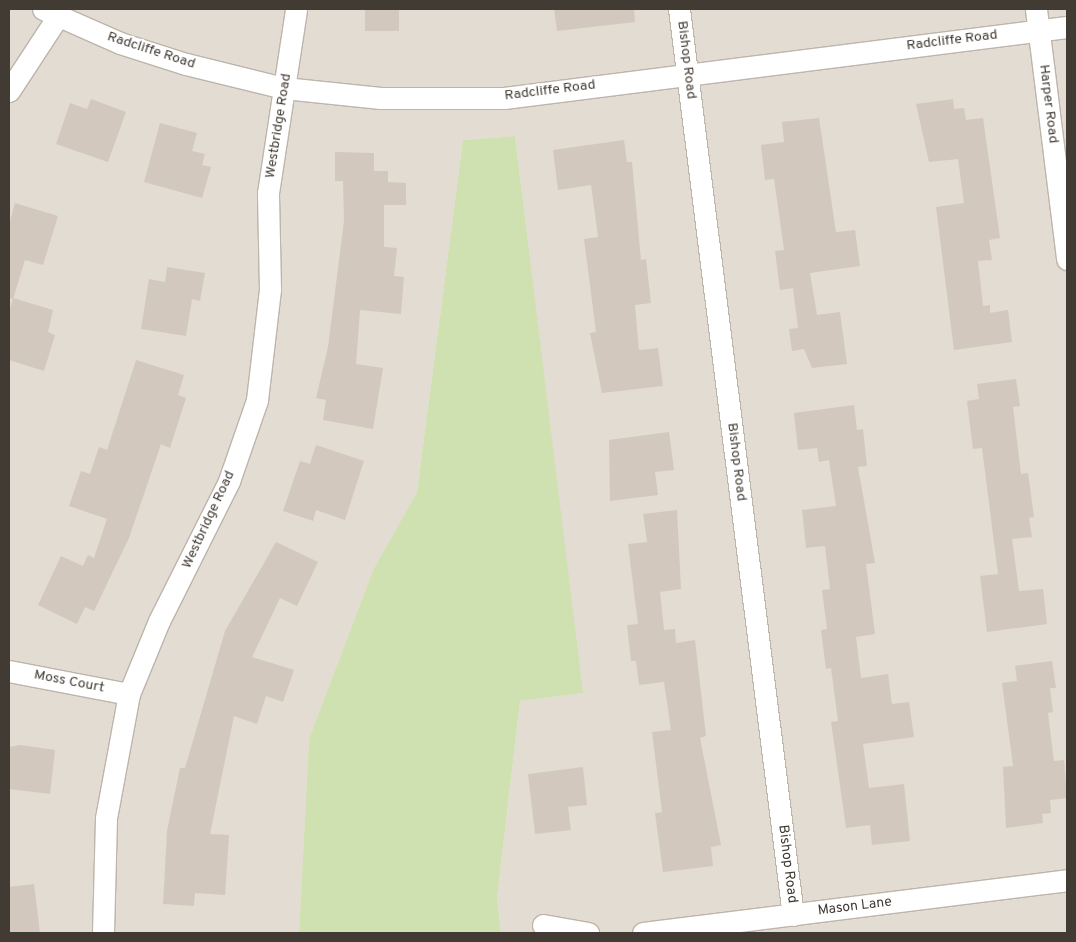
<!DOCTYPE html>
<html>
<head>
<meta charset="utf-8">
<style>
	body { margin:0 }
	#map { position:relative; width:1076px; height:942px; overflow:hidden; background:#f0ebe3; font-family:Overpass,sans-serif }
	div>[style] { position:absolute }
	.residential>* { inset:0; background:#e3dcd2 }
	.green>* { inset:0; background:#cfe1b0 }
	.building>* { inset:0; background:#d3c8bd; transform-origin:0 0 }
	.roads { filter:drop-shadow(1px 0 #bdb4aa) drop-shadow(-1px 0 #bdb4aa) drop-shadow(0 1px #bdb4aa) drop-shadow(0 -1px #bdb4aa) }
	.minor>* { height:21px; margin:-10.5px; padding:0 10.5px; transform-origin:10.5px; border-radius:10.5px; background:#fff }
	span { translate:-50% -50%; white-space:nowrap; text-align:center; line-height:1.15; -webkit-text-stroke:4px #fff; paint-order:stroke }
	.street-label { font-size:14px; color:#413b34 }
	.frame { position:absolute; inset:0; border:10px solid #413b34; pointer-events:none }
</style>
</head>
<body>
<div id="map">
	<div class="residential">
		<i style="clip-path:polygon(9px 9px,1067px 9px,1067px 933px,501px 933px,497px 898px,520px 701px,582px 693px,515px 136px,463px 140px,417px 492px,373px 570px,309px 739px,299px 933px,9px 933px)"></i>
	</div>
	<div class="green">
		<i style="clip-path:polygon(515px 136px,583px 693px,520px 701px,497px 898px,501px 933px,299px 933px,309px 739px,373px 570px,417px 492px,463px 140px)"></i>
	</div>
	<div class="building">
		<i style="left:365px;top:9px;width:34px;height:22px"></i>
		<i style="clip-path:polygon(554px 9px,634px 9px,635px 22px,557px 31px)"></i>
		<i style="clip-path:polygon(91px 99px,126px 112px,108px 162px,56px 144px,70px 103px,87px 109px)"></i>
		<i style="clip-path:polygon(953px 99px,954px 109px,964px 108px,966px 120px,983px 118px,1000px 238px,989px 240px,992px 260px,978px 261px,983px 306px,990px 305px,990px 313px,1008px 310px,1012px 342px,954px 350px,936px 207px,964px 203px,958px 159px,929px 162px,916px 104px)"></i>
		<i style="clip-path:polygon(819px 118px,836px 232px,855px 230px,860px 266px,810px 273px,817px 315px,840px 312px,847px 364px,812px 368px,804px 349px,792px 351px,789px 329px,798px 328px,793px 288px,780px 290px,775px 251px,784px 250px,774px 179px,765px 180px,761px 145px,784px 142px,782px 122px)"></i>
		<i style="clip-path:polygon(160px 123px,197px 133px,192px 151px,205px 154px,202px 165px,211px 167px,202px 198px,144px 182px)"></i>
		<i style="clip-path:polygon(624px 140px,627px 162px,632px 162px,641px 260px,646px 259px,651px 303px,635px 305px,639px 350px,658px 348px,663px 386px,602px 393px,590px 333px,596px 332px,584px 239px,598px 237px,591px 185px,558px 190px,553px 150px)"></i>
		<i style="clip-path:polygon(335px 152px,374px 153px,374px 171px,388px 171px,388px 182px,406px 183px,406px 205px,384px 205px,384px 247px,397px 248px,394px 276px,404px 277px,401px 314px,360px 310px,356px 364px,383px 368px,373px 429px,323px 420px,326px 400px,316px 398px,328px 347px,344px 221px,343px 181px,335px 181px)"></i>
		<i style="clip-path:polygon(15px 203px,58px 216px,43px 265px,25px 260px,13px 299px,9px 298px,9px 225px)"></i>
		<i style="clip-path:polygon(167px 267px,205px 273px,200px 301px,192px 299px,186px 336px,141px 329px,149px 279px,165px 282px)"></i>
		<i style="clip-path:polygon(13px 298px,53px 310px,48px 332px,55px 335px,44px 371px,9px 360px,9px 312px)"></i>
		<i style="clip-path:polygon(136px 360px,184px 375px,178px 395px,186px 398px,170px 448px,161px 444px,129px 538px,94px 611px,85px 607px,77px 624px,38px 605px,61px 556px,83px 566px,88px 555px,94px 558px,107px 519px,69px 506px,81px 471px,90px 474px,99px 447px,107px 450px)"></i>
		<i style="clip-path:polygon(1016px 379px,1020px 406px,1013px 407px,1021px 474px,1028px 473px,1034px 517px,1029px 518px,1032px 537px,1012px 539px,1019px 591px,1043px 589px,1047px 624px,987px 632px,980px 576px,998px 574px,982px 448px,973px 449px,967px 401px,979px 399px,977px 384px)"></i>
		<i style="clip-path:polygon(854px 405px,857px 430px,863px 429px,867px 466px,858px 467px,875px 563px,866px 564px,875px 634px,856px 637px,861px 678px,888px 674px,892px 704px,909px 702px,914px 737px,863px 744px,869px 788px,904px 784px,910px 841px,872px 845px,870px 825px,846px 828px,831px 722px,838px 721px,831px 668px,826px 669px,821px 630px,827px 629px,822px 590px,830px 589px,825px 546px,806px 548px,802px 510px,836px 506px,829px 460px,819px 462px,817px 448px,798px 450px,794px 413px)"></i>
		<i style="clip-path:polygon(669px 432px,674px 470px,655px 472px,658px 495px,610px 501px,609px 440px)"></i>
		<i style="clip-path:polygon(316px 445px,364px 461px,345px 520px,316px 510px,313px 521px,283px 511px,300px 461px,310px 464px)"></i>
		<i style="clip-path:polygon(677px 510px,681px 589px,660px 592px,664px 630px,675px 629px,676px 643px,695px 640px,706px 736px,700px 738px,721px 845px,711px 847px,713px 866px,663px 872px,655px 813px,662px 812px,652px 732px,671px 730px,664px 682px,639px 685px,636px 661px,631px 661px,627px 625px,638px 624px,628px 544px,647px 542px,643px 514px)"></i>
		<i style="clip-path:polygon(276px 542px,318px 562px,297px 606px,280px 598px,252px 657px,294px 670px,283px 702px,266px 696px,257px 724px,234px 716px,210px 834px,229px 835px,225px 895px,195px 893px,194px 906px,163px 904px,167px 831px,180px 768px,185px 768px,225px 631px)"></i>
		<i style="clip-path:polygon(1052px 661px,1056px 688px,1050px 688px,1053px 712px,1048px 713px,1054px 761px,1064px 760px,1067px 798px,1050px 800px,1051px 813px,1042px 814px,1043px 823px,1006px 828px,1003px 767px,1013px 766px,1002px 683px,1017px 681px,1015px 666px)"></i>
		<i style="clip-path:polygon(20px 745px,55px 750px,50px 794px,9px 789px,9px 747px)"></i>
		<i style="clip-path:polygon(583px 767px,587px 805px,568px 807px,571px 830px,535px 834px,528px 774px)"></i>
		<i style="clip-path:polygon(34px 884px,40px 933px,9px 933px,9px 887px)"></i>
	</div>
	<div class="roads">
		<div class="minor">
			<i style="left:43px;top:9px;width:84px;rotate:23.8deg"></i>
			<i style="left:120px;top:43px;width:69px;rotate:17.7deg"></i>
			<i style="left:186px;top:64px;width:101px;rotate:13.8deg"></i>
			<i style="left:284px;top:88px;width:97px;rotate:5.9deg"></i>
			<i style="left:380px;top:98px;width:124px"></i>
			<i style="left:504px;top:98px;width:567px;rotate:-7.19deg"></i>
			<i style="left:679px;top:9px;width:913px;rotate:82.83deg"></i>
			<i style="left:1036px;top:9px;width:252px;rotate:82.9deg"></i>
			<i style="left:9px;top:91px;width:90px;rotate:-56.8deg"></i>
			<i style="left:9px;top:671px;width:122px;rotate:10.9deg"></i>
			<i style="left:543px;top:925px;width:46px;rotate:10.1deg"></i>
			<i style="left:103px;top:933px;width:115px;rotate:-88.5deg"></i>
			<i style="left:106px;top:818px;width:126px;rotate:-79.5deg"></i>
			<i style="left:129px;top:694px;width:79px;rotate:-67.7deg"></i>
			<i style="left:159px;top:621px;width:157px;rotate:-63.4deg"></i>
			<i style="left:229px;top:481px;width:86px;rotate:-70.9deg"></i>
			<i style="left:257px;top:400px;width:111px;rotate:-83.3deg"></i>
			<i style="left:270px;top:290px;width:97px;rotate:-91.2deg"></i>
			<i style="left:268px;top:193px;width:186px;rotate:-81.3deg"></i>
			<i style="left:643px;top:933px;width:427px;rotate:-7.1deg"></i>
		</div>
	</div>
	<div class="street-label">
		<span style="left:952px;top:41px;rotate:-7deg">Radcliffe Road</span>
		<span style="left:151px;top:51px;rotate:18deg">Radcliffe Road</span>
		<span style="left:686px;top:60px;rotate:83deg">Bishop Road</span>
		<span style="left:550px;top:91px;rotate:-7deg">Radcliffe Road</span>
		<span style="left:1048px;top:104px;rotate:83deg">Harper Road</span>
		<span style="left:279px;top:126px;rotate:-81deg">Westbridge Road</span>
		<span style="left:736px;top:462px;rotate:83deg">Bishop Road</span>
		<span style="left:209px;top:520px;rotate:-65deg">Westbridge Road</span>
		<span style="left:69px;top:682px;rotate:11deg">Moss Court</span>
		<span style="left:787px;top:864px;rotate:83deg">Bishop Road</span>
		<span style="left:855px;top:907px;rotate:-7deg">Mason Lane</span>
	</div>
	<div class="frame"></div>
</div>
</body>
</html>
